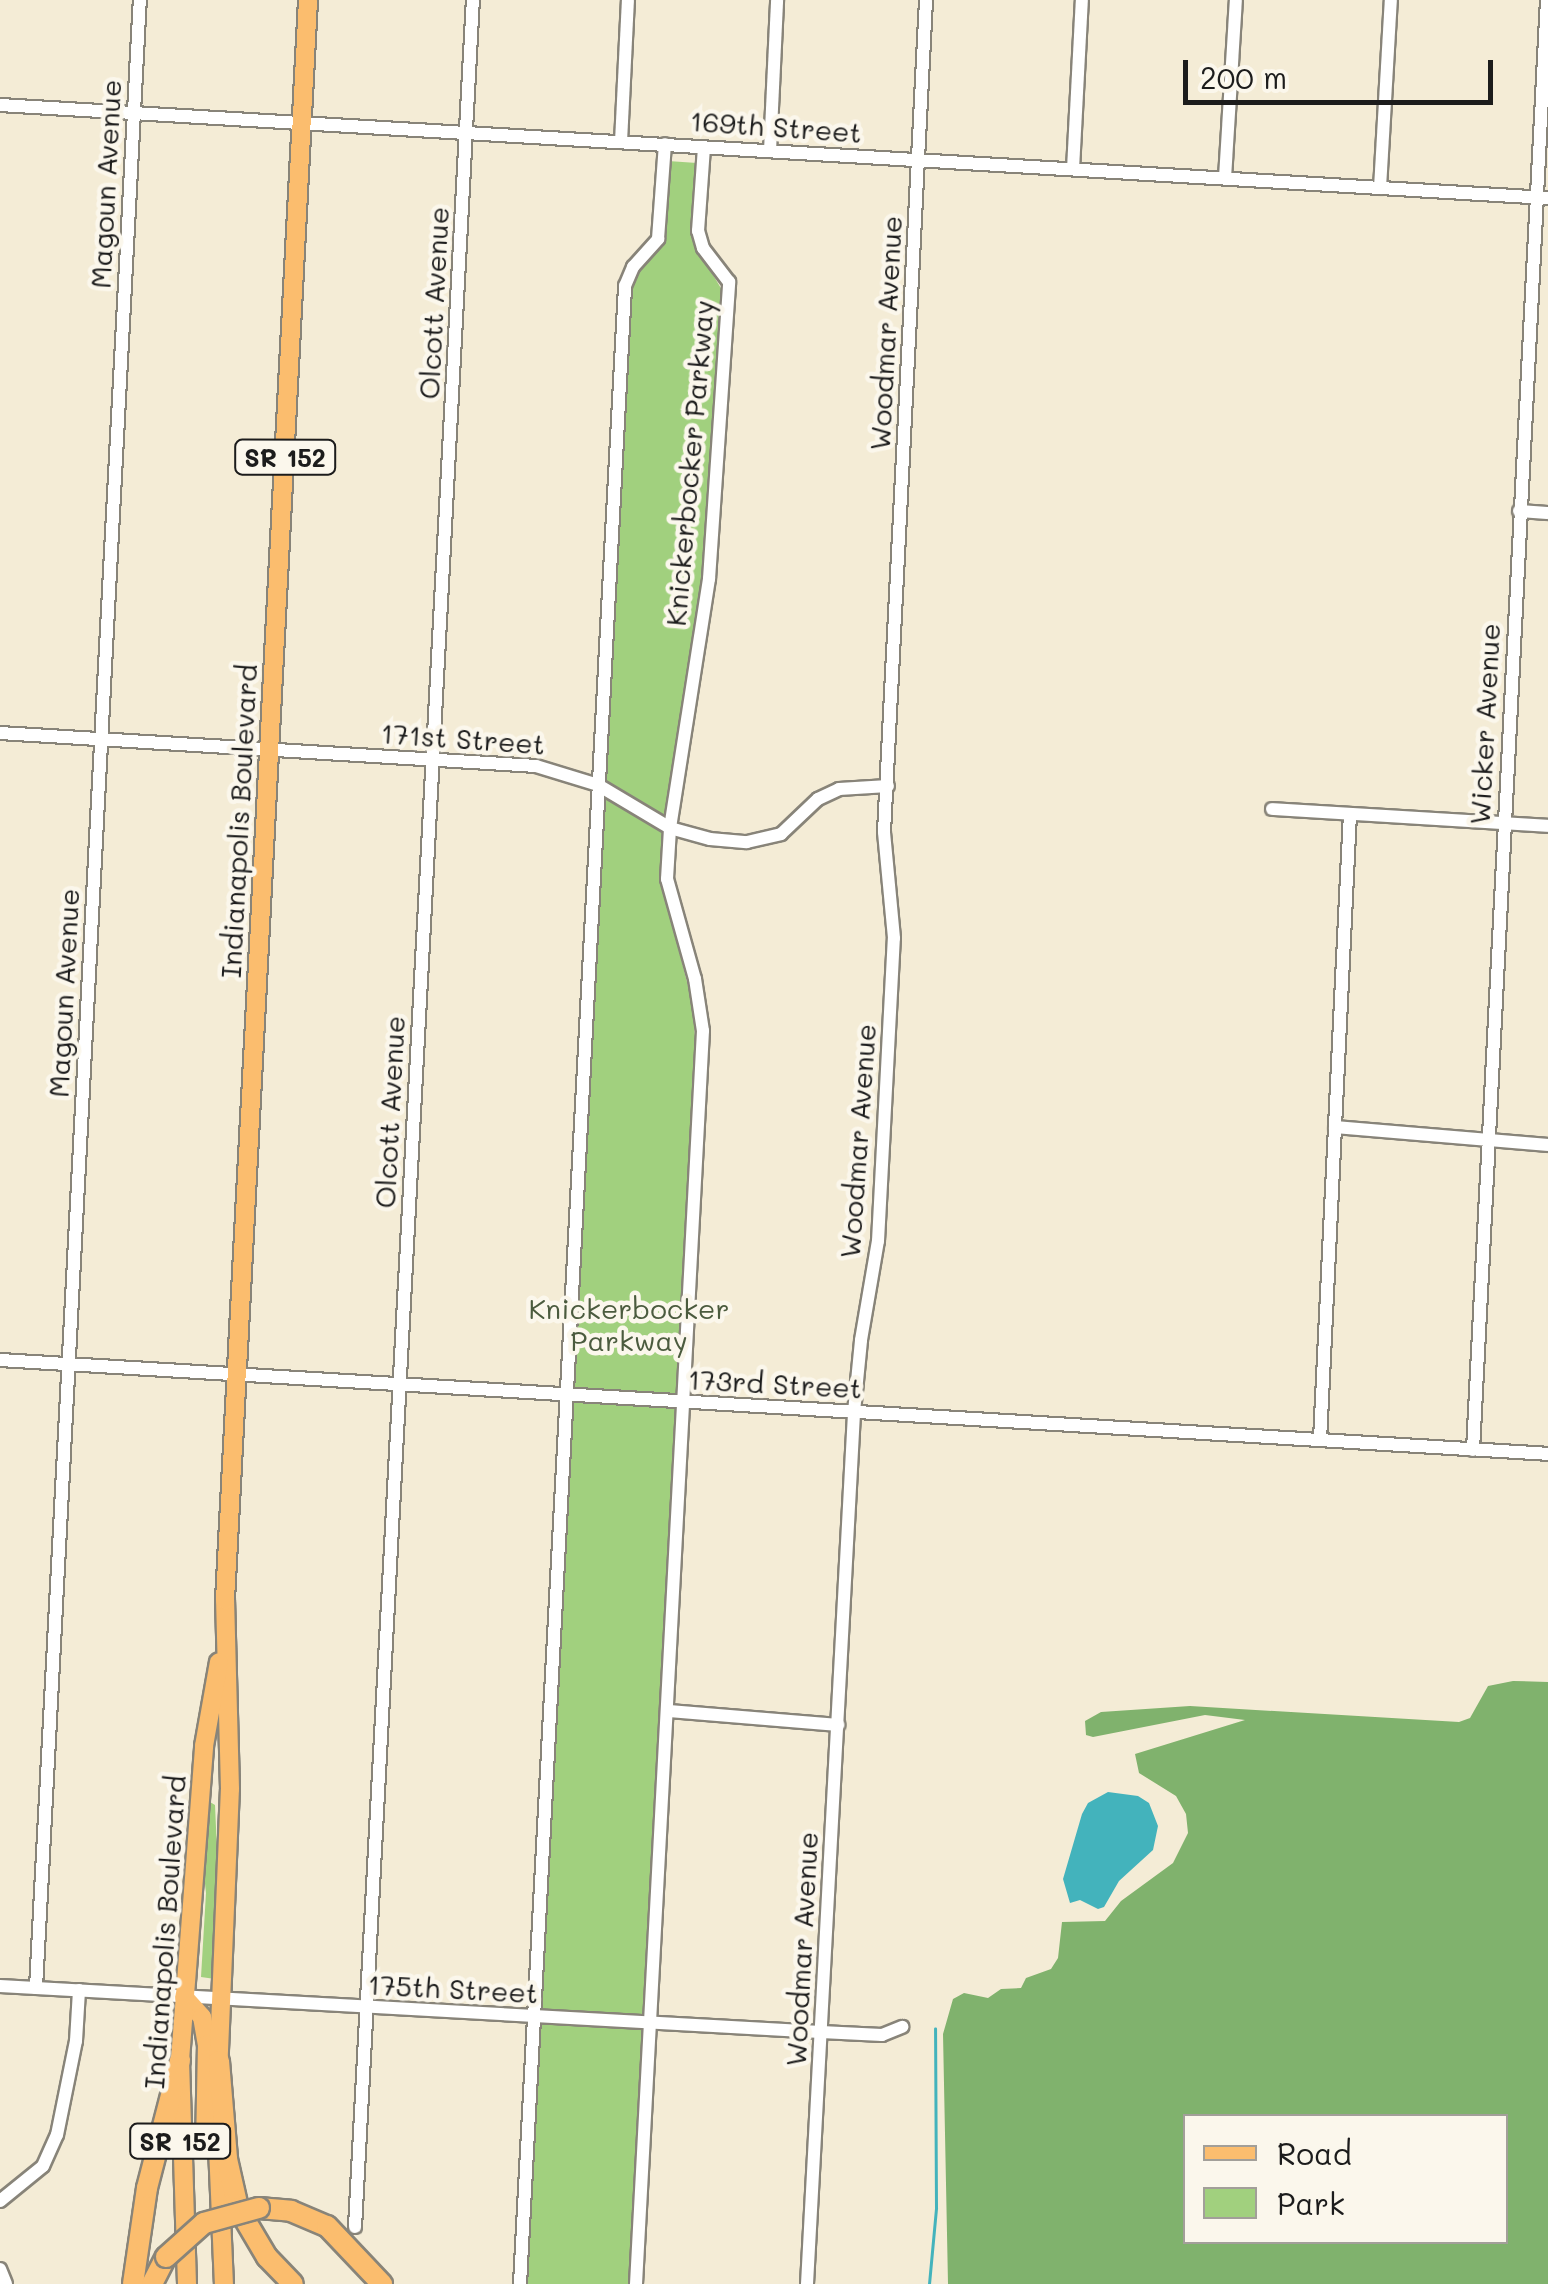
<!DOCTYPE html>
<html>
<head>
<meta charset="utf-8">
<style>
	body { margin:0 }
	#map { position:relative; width:1548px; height:2284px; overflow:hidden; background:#f4ecd6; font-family:Mali,sans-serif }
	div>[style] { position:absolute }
	.green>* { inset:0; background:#a1d07e }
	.forest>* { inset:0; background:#80b26d }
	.water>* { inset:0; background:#43b3bc }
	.stream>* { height:2.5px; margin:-1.25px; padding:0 1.25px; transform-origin:1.25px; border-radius:1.25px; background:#43b3bc }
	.roads { filter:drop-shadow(2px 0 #888479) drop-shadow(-2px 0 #888479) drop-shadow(0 2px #888479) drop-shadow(0 -2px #888479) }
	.minor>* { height:12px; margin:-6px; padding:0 6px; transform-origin:6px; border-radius:6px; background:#fff }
	.major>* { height:18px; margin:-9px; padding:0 9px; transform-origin:9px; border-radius:9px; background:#fbbd6e }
	.highway>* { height:20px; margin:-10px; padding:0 10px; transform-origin:10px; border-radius:10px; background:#fbbd6e }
	.bridges { filter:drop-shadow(2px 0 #888479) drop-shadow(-2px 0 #888479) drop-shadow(0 2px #888479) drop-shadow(0 -2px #888479) }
	.highway-bridge>* { height:20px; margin:-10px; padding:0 10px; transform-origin:10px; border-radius:10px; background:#fbbd6e }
	span { translate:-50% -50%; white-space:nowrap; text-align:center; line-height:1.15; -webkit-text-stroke:9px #fbf7ec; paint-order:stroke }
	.shield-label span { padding:2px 8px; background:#fbf7ec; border:2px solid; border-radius:8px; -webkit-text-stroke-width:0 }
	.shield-label { font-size:25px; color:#1c1c1c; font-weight:700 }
	.street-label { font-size:28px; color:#1c1c1c }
	.park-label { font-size:28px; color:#4b5b3e }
	.legend { position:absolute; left:1183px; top:2114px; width:325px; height:130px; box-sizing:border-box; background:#fbf7ec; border:2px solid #a29f99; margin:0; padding:12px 18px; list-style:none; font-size:30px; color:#1c1c1c }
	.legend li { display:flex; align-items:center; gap:20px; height:50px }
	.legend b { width:50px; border:2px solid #a29f99 }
	.scale { position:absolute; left:1183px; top:60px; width:310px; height:45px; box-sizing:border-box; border:5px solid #1c1c1c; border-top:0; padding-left:12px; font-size:30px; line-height:35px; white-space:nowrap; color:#1c1c1c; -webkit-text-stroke:8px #fbf7ec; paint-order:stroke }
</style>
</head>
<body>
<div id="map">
	<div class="green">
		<i style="clip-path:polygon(668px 161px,697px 163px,697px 248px,722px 290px,706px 603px,662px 847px,662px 886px,692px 1001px,697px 1061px,631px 2284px,524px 2284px,630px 286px,638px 269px,659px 247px)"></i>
		<i style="clip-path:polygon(210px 1802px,215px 1805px,219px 1895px,215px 1979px,201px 1977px,206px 1893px,201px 1846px)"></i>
	</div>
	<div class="forest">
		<i style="clip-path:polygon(evenodd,1513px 1681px,1548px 1682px,1548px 2284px,948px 2284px,943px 2034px,953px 1999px,964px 1993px,988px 1998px,1001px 1989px,1021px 1988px,1026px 1978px,1051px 1969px,1058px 1958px,1062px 1922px,1105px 1921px,1121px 1901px,1173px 1863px,1188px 1833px,1186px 1814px,1176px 1796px,1139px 1773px,1135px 1754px,1245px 1720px,1205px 1715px,1093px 1737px,1086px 1735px,1085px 1721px,1101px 1712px,1190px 1706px,1459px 1722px,1470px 1718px,1488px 1686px,1513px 1681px,1186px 2116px,1506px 2116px,1506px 2242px,1186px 2242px,1186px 2116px)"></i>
	</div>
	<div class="water">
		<i style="clip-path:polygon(1108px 1792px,1138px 1796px,1149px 1803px,1158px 1826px,1153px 1850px,1119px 1881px,1104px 1907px,1098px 1909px,1080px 1900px,1070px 1903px,1063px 1879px,1082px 1814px,1088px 1803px)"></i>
	</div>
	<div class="stream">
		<i style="left:929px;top:2284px;width:76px;rotate:-84.7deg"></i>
		<i style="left:936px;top:2208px;width:179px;rotate:-90.3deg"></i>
	</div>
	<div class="roads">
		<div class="minor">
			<i style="left:0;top:105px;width:1551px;rotate:3.44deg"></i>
			<i style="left:621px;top:142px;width:142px;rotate:-87.2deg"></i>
			<i style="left:770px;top:151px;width:151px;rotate:-87.3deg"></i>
			<i style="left:1073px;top:169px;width:169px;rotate:-87deg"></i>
			<i style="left:1225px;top:178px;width:178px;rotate:-86.5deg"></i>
			<i style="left:1380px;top:188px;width:188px;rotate:-86.7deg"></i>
			<i style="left:1519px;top:511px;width:29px;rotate:4deg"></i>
			<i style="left:0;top:733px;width:537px;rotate:3.52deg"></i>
			<i style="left:536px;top:766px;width:65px;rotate:17deg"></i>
			<i style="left:598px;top:785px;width:84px;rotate:30.8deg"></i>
			<i style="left:670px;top:828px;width:41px;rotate:15.4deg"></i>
			<i style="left:710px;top:839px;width:37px;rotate:5deg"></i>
			<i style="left:747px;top:842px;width:35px;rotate:-13deg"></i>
			<i style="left:781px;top:834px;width:51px;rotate:-43.4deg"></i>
			<i style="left:818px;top:799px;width:23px;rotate:-25deg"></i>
			<i style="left:839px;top:789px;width:49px;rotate:-3.5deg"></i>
			<i style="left:1272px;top:809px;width:277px;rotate:3.5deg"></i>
			<i style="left:1335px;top:1127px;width:214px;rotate:4.8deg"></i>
			<i style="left:0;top:1360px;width:1551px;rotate:3.47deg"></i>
			<i style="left:1320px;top:1440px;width:627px;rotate:-87.26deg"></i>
			<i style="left:1473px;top:1450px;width:1452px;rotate:-87.08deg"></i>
			<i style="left:669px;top:1711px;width:170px;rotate:4.7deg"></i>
			<i style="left:0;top:1986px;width:822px;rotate:3.21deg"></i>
			<i style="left:821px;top:2032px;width:61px;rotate:2.8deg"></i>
			<i style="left:882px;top:2035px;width:22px;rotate:-22deg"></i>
			<i style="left:36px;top:1988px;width:1991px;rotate:-87.01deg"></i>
			<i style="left:0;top:2201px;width:55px;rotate:-39.1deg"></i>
			<i style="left:43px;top:2166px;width:34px;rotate:-66deg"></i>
			<i style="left:57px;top:2135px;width:96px;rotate:-78.6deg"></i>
			<i style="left:76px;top:2041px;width:51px;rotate:-86.6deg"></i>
			<i style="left:355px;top:2227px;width:2230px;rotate:-86.97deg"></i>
			<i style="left:0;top:2269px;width:16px;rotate:68deg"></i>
			<i style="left:520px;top:2284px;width:2001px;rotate:-86.99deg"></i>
			<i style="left:625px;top:286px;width:21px;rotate:-67deg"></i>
			<i style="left:633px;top:267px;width:38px;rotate:-48deg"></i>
			<i style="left:658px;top:239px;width:95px;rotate:-85.8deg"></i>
			<i style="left:636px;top:2284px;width:1255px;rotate:-86.94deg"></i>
			<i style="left:703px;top:1031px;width:53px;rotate:-98.7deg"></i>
			<i style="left:695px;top:979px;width:104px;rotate:-105.6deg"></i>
			<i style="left:667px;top:879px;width:51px;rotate:-86.6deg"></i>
			<i style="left:670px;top:828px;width:252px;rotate:-81.1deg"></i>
			<i style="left:709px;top:579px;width:298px;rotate:-86.1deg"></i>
			<i style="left:729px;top:282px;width:43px;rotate:-127.4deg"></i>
			<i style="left:703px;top:248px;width:18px;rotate:-106deg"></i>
			<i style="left:698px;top:231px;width:84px;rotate:-85.9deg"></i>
			<i style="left:807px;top:2284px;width:873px;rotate:-86.91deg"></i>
			<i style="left:854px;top:1412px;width:72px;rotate:-84.4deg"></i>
			<i style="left:861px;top:1340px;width:100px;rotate:-80.3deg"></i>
			<i style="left:878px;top:1241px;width:303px;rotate:-87deg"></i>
			<i style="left:894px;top:938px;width:106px;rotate:-95.4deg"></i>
			<i style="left:884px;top:832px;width:833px;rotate:-87.11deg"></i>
		</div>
		<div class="major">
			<i style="left:184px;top:1997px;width:27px;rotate:48deg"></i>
			<i style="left:202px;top:2017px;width:27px;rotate:80deg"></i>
			<i style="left:207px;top:2044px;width:100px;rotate:91.1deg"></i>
			<i style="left:218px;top:2074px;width:285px;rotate:-87.6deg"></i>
			<i style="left:230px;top:1789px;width:189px;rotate:-91.5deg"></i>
			<i style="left:225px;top:1600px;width:1602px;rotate:-87.03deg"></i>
			<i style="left:217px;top:2125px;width:159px;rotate:87.5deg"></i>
			<i style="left:187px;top:2284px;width:224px;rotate:-91.8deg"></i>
			<i style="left:180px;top:2060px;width:315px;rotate:-85.6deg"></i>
			<i style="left:204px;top:1746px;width:85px;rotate:-79.9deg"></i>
		</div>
		<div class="highway">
			<i style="left:219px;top:2061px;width:98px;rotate:85.3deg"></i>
			<i style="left:227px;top:2159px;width:50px;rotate:77.3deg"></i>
			<i style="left:238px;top:2208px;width:57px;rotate:59.4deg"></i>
			<i style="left:267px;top:2257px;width:37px;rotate:46deg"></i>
			<i style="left:259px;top:2208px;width:32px;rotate:5deg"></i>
			<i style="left:291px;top:2211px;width:39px;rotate:23deg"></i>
			<i style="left:327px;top:2226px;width:80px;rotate:46.5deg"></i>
			<i style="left:133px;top:2284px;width:97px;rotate:-81.7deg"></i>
			<i style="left:147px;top:2188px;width:132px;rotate:-75.5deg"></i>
			<i style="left:152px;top:2284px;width:30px;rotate:-63deg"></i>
		</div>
	</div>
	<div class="bridges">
		<div class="highway-bridge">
			<i style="left:166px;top:2257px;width:51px;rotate:-41.8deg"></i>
			<i style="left:204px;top:2223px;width:57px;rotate:-15.3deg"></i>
		</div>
	</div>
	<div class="shield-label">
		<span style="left:285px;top:457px">SR 152</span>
		<span style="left:180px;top:2141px">SR 152</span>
	</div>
	<div class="street-label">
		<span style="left:776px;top:126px;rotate:4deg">169th Street</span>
		<span style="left:105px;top:184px;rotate:-87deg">Magoun Avenue</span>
		<span style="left:433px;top:303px;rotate:-87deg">Olcott Avenue</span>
		<span style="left:885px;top:333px;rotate:-87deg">Woodmar Avenue</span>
		<span style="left:689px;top:463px;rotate:-85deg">Knickerbocker Parkway</span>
		<span style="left:1484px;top:724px;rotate:-87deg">Wicker Avenue</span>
		<span style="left:463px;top:738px;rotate:4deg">171st Street</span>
		<span style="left:238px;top:821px;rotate:-87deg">Indianapolis Boulevard</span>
		<span style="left:63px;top:993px;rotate:-87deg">Magoun Avenue</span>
		<span style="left:389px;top:1112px;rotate:-87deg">Olcott Avenue</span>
		<span style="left:857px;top:1141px;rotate:-86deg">Woodmar Avenue</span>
		<span style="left:775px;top:1383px;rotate:3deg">173rd Street</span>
		<span style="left:164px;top:1932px;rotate:-86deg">Indianapolis Boulevard</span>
		<span style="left:801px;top:1949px;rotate:-87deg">Woodmar Avenue</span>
		<span style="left:453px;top:1988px;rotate:3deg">175th Street</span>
	</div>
	<div class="park-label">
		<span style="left:629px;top:1324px">Knickerbocker<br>Parkway</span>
	</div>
	<ul class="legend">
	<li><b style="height:12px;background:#fbbd6e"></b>Road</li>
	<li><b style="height:28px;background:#a1d07e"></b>Park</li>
	</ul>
	<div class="scale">200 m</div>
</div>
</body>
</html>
